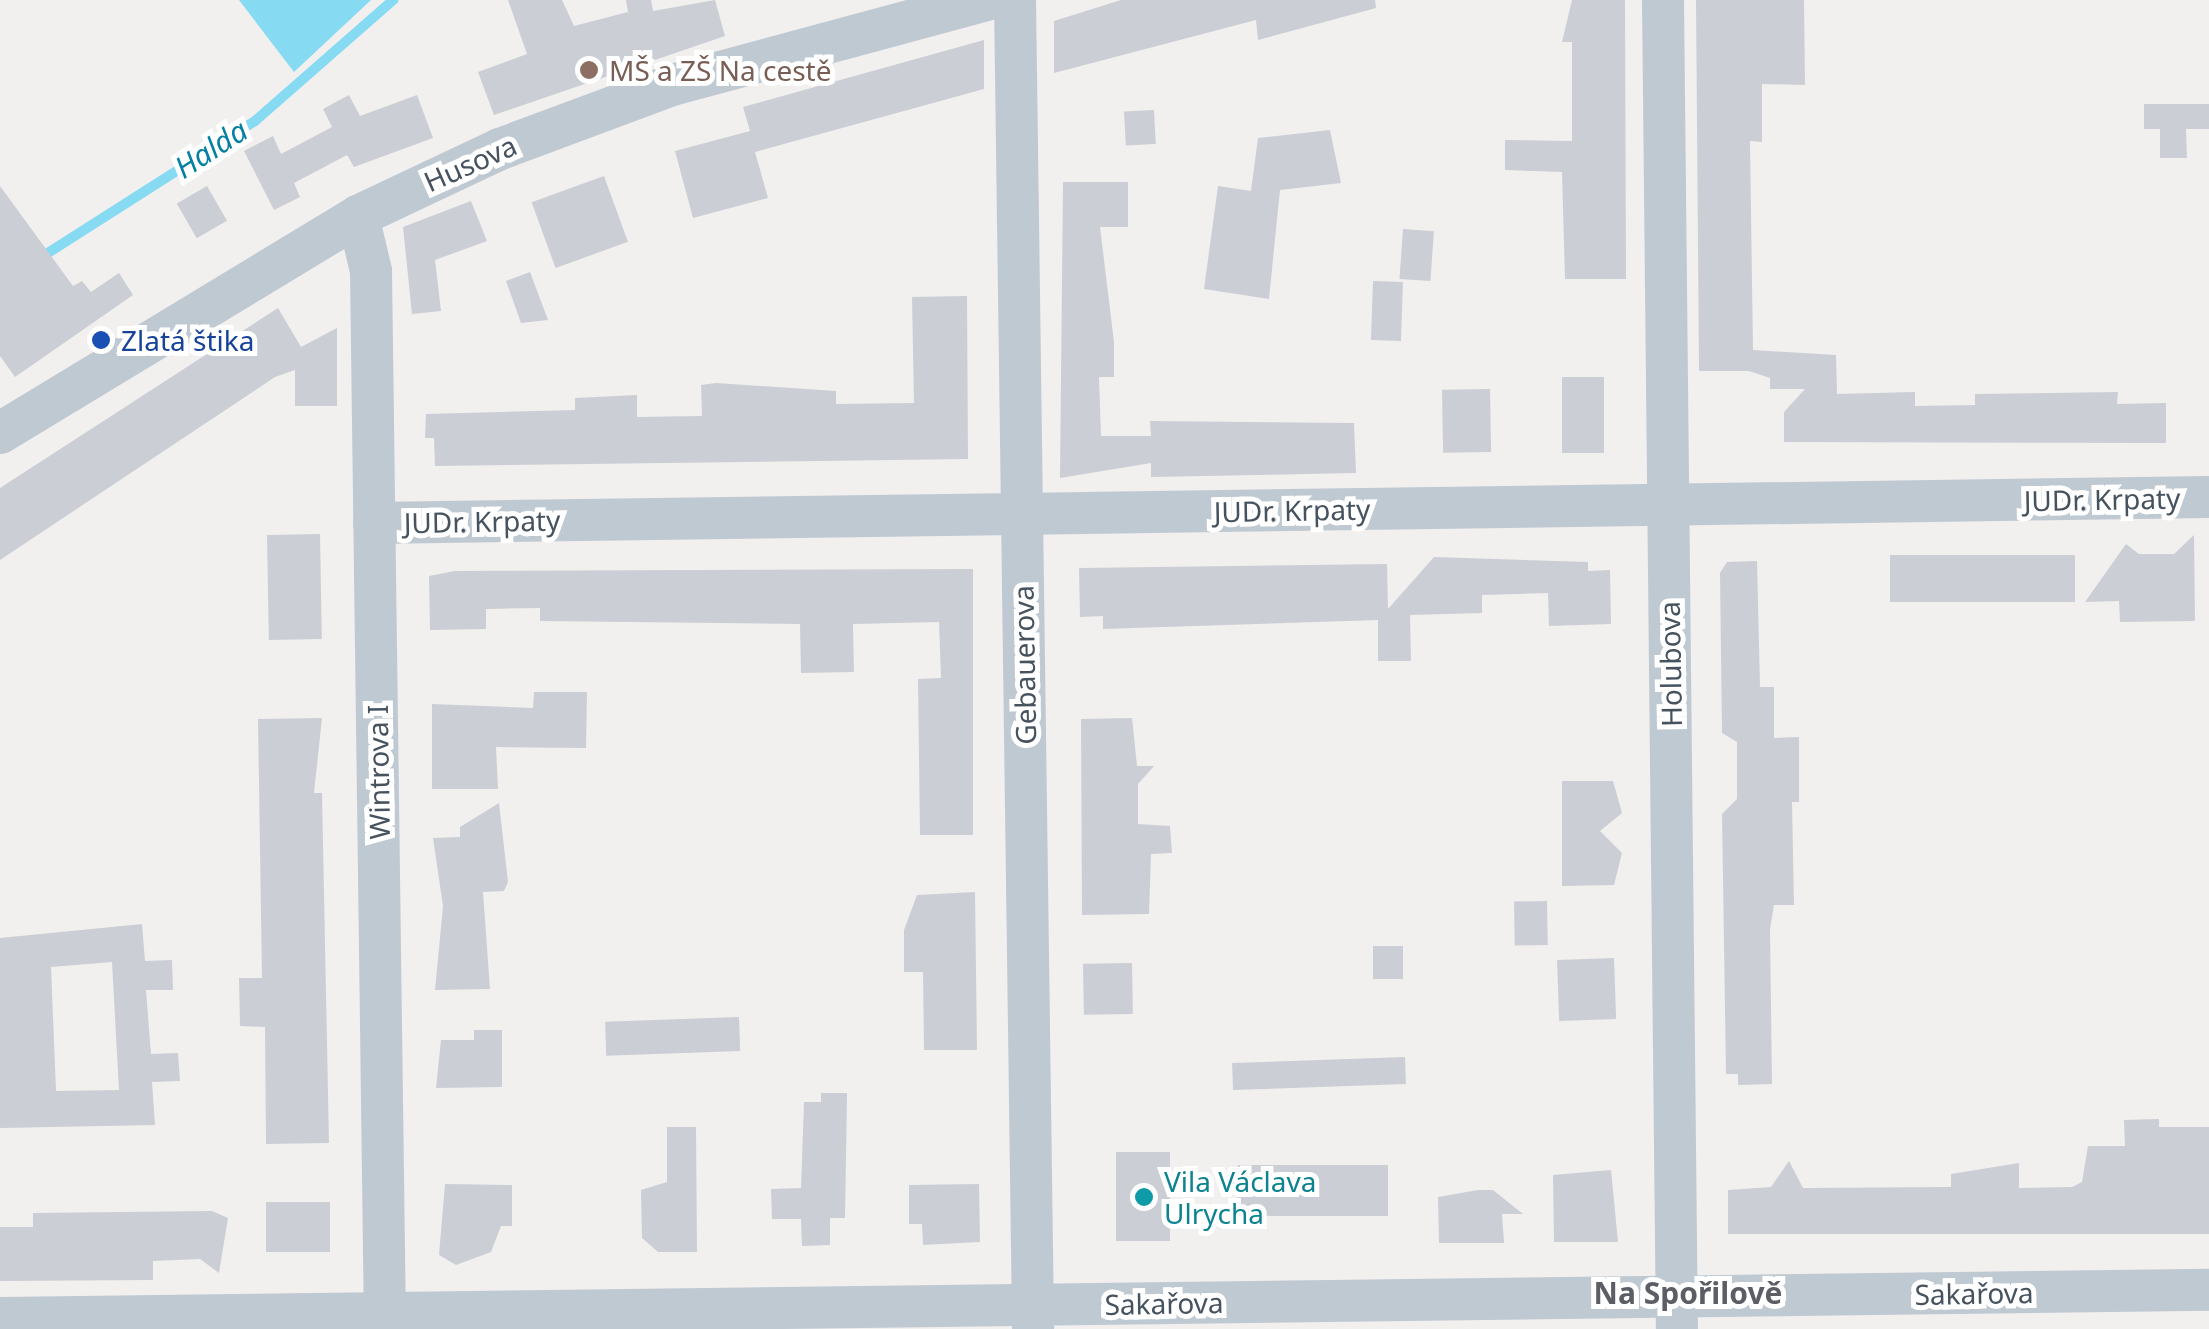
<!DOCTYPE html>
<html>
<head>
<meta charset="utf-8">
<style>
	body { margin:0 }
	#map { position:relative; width:2209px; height:1329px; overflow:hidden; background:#f2efef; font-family:"Noto Sans",sans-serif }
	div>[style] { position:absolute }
	.water>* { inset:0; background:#86daf1 }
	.stream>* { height:10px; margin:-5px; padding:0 5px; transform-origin:5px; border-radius:5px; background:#86daf1 }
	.building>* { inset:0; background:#cbced4; transform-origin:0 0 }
	.minor>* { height:42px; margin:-21px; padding:0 21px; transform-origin:21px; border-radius:21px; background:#bfc9d2 }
	.dots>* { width:28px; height:28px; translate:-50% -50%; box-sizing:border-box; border:5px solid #fff; border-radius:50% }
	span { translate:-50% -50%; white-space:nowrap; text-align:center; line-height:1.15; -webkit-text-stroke:10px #fff; paint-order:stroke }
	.education-label { font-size:28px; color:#785e54 }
	.left { translate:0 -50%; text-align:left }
	.street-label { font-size:28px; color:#46525e }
	.transit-label { font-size:28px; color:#164399 }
	.culture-label { font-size:28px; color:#0d838f }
	.water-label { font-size:30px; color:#0580a3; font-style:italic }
	.neighbourhood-label { font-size:30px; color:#5b5f65; font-weight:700 }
</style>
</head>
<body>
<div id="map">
	<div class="water">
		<i style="clip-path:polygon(239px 0,371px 0,294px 72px)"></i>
	</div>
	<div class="stream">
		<i style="left:40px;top:258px;width:255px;rotate:-32.5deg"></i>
		<i style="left:255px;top:121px;width:184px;rotate:-41.2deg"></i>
	</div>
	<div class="building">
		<i style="clip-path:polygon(508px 0,562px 0,574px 26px,628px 12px,626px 0,651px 0,653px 11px,715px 0,725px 36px,494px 115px,478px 72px,527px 54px)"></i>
		<i style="clip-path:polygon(1121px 0,1375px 0,1376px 8px,1258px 40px,1256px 20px,1054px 73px,1054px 21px)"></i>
		<i style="clip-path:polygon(1572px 0,1625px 0,1626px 279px,1565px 279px,1562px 172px,1505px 170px,1505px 140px,1572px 141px,1572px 42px,1562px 42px)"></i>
		<i style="clip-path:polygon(1696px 0,1804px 0,1805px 85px,1762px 84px,1762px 142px,1750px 141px,1753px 350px,1836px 355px,1837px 394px,1915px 392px,1915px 406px,1975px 405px,1975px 394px,2118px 392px,2117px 404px,2166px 403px,2166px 443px,1784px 442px,1784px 412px,1805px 389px,1770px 389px,1770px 378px,1749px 371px,1699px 371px)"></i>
		<i style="clip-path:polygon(984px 40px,984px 89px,755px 152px,768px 198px,693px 218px,675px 151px,750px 131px,743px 107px)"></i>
		<i style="clip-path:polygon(349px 95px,360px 116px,417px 95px,433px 138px,354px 167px,347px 155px,294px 183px,300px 197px,274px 210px,244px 151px,273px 136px,281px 154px,332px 127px,323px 109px)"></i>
		<i style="clip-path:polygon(2144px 104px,2209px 104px,2209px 129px,2186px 129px,2187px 158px,2160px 158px,2160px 129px,2144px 129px)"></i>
		<i style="left:1154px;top:110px;width:34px;height:30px;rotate:87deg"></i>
		<i style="clip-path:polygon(1330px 130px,1341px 183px,1280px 190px,1269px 299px,1204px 289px,1218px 186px,1251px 191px,1258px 138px)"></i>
		<i style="left:604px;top:176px;width:70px;height:77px;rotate:70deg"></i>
		<i style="clip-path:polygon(1063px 182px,1128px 182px,1128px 227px,1100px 227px,1114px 342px,1114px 377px,1099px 377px,1101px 436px,1151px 436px,1150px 421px,1354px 423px,1356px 473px,1151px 477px,1151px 463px,1060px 478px)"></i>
		<i style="clip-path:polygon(0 186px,73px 286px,82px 281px,91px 292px,119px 273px,133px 295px,15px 377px,0 356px)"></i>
		<i style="left:207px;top:186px;width:40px;height:35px;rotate:60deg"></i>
		<i style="clip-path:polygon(471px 201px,487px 241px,435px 260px,441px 311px,412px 314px,403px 227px)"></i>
		<i style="left:1403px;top:229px;width:31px;height:50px;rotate:4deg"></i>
		<i style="clip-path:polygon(530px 272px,548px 320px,521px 323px,506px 281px)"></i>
		<i style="left:1373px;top:281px;width:30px;height:59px;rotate:2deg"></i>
		<i style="clip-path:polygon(967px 296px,968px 459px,435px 466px,434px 438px,425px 438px,426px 414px,575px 410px,575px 398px,637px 395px,637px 417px,702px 416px,701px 385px,716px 383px,836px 391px,836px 404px,914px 403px,912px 297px)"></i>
		<i style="clip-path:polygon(278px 308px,301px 347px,337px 328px,337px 406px,295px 406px,295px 370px,275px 377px,0 560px,0 488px)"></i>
		<i style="left:1562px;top:377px;width:42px;height:76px"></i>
		<i style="left:1490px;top:389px;width:63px;height:48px;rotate:89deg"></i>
		<i style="left:320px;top:534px;width:105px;height:53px;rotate:89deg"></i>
		<i style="clip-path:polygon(2194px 535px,2195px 621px,2120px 622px,2119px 601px,2085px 602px,2126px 544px,2139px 554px,2174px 554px)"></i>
		<i style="left:2075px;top:555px;width:47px;height:185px;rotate:90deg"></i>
		<i style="clip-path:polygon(1434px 557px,1588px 562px,1588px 571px,1610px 570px,1611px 624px,1549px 626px,1548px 593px,1482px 595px,1482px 613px,1410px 615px,1411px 661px,1378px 661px,1378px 620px,1103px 629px,1103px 616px,1080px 617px,1079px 568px,1387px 564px,1388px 609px)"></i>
		<i style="clip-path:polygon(1757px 561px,1760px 687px,1774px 687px,1774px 738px,1799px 737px,1799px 802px,1792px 802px,1794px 905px,1774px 905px,1770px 929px,1772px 1084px,1738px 1085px,1738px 1074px,1726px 1074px,1722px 814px,1737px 799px,1737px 742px,1722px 733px,1720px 573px,1727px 562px)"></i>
		<i style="clip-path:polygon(973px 569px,973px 835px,920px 835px,918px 679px,941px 678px,939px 622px,853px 624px,854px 672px,801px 673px,800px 624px,540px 621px,540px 608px,486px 609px,486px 629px,430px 630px,429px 576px,455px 571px)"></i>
		<i style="clip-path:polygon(534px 692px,587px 692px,586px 748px,496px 747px,498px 789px,432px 789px,432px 704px,533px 708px)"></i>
		<i style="clip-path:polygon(322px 718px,314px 793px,322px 793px,329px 1143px,266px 1144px,265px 1027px,240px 1026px,239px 978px,262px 978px,258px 719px)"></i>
		<i style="clip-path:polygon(1132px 718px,1137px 766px,1154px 766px,1138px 784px,1138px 824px,1170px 826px,1172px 853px,1151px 854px,1149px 914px,1082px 915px,1081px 719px)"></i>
		<i style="clip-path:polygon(1562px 781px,1613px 781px,1622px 813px,1600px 831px,1622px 853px,1614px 885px,1562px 886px)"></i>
		<i style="clip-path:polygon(499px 803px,508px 882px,504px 891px,483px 892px,490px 989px,435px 990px,443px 906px,433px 838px,460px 837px,460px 827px)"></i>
		<i style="clip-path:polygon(975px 892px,977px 1050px,924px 1050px,923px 972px,904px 972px,904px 930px,917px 895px)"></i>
		<i style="left:1547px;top:901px;width:44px;height:33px;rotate:89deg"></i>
		<i style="clip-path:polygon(evenodd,142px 924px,145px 961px,172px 960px,173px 990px,146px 990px,151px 1054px,178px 1053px,180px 1081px,152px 1082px,155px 1125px,0 1128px,0 938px,142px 924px,112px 962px,119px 1090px,56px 1091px,51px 967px,112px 962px)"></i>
		<i style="left:1373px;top:946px;width:30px;height:33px"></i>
		<i style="left:1614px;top:958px;width:61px;height:57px;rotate:88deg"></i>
		<i style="left:1132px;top:963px;width:51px;height:49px;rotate:89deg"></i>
		<i style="left:739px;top:1017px;width:34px;height:134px;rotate:88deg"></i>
		<i style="clip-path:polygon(474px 1030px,502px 1030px,502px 1087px,436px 1088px,441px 1040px,474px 1040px)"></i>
		<i style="left:1405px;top:1057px;width:27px;height:173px;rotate:88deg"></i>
		<i style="clip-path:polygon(821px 1093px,847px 1093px,845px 1218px,830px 1218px,830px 1245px,802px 1246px,801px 1219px,772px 1219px,771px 1189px,801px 1188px,804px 1102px,821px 1102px)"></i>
		<i style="clip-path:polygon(2159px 1119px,2159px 1127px,2209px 1127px,2209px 1234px,1728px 1234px,1728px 1190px,1771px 1187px,1789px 1161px,1803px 1188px,1951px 1187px,1951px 1174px,2019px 1163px,2019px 1188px,2072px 1187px,2082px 1182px,2088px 1146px,2125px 1146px,2124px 1120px)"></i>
		<i style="clip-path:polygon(667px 1127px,696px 1127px,697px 1252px,658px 1252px,642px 1238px,641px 1190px,667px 1182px)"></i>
		<i style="left:1170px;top:1152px;width:89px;height:54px;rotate:90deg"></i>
		<i style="left:1238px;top:1165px;width:150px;height:51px"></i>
		<i style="clip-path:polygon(1611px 1170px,1618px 1242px,1554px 1242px,1553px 1175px)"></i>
		<i style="clip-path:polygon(445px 1184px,512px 1185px,512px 1226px,501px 1226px,491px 1252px,456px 1265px,439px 1255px)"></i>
		<i style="clip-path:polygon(979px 1184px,980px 1242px,923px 1245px,922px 1224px,909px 1224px,909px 1185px)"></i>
		<i style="clip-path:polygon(1478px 1190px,1493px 1190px,1523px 1214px,1502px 1214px,1504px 1243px,1439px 1243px,1438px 1197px)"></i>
		<i style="left:330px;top:1202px;width:50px;height:64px;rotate:90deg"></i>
		<i style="clip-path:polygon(212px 1211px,228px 1218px,219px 1273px,200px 1259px,153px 1261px,153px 1280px,0 1281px,0 1227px,33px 1227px,33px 1213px)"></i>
	</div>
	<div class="minor">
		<i style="left:1015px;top:0;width:1329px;rotate:89.22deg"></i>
		<i style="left:1663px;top:0;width:1329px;rotate:89.4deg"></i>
		<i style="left:358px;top:216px;width:57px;rotate:76.7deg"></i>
		<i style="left:371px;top:271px;width:1058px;rotate:89.24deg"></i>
		<i style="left:0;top:433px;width:419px;rotate:-31.2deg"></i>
		<i style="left:358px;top:216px;width:157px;rotate:-25.3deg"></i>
		<i style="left:500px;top:149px;width:184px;rotate:-20.4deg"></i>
		<i style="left:672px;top:85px;width:326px;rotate:-15.1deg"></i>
		<i style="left:374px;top:523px;width:1835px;rotate:-0.81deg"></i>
		<i style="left:0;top:1318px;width:2209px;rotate:-0.73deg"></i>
	</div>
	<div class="dots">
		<i style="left:589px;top:70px;background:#8d6e63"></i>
		<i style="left:101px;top:340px;background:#1a4fb4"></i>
		<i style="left:1144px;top:1197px;background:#0f9aa8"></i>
	</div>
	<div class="education-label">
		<span class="left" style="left:609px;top:70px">MŠ a ZŠ Na cestě</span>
	</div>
	<div class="street-label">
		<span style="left:470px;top:163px;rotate:-24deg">Husova</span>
		<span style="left:2102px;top:499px;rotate:-1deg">JUDr. Krpaty</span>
		<span style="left:1292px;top:510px;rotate:-1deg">JUDr. Krpaty</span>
		<span style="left:482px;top:521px;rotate:-1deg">JUDr. Krpaty</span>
		<span style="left:1670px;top:664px;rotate:-91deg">Holubova</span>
		<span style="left:1024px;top:665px;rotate:-91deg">Gebauerova</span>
		<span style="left:378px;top:772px;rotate:-91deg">Wintrova I</span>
		<span style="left:1974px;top:1293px;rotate:-1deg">Sakařova</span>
		<span style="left:1164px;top:1303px;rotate:-1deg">Sakařova</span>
	</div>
	<div class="transit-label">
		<span class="left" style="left:121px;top:340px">Zlatá štika</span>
	</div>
	<div class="culture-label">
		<span class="left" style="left:1164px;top:1197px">Vila Václava<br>Ulrycha</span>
	</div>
	<div class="water-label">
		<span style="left:211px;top:149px;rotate:-33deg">Halda</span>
	</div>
	<div class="neighbourhood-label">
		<span style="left:1688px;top:1293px">Na Spořilově</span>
	</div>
</div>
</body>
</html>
